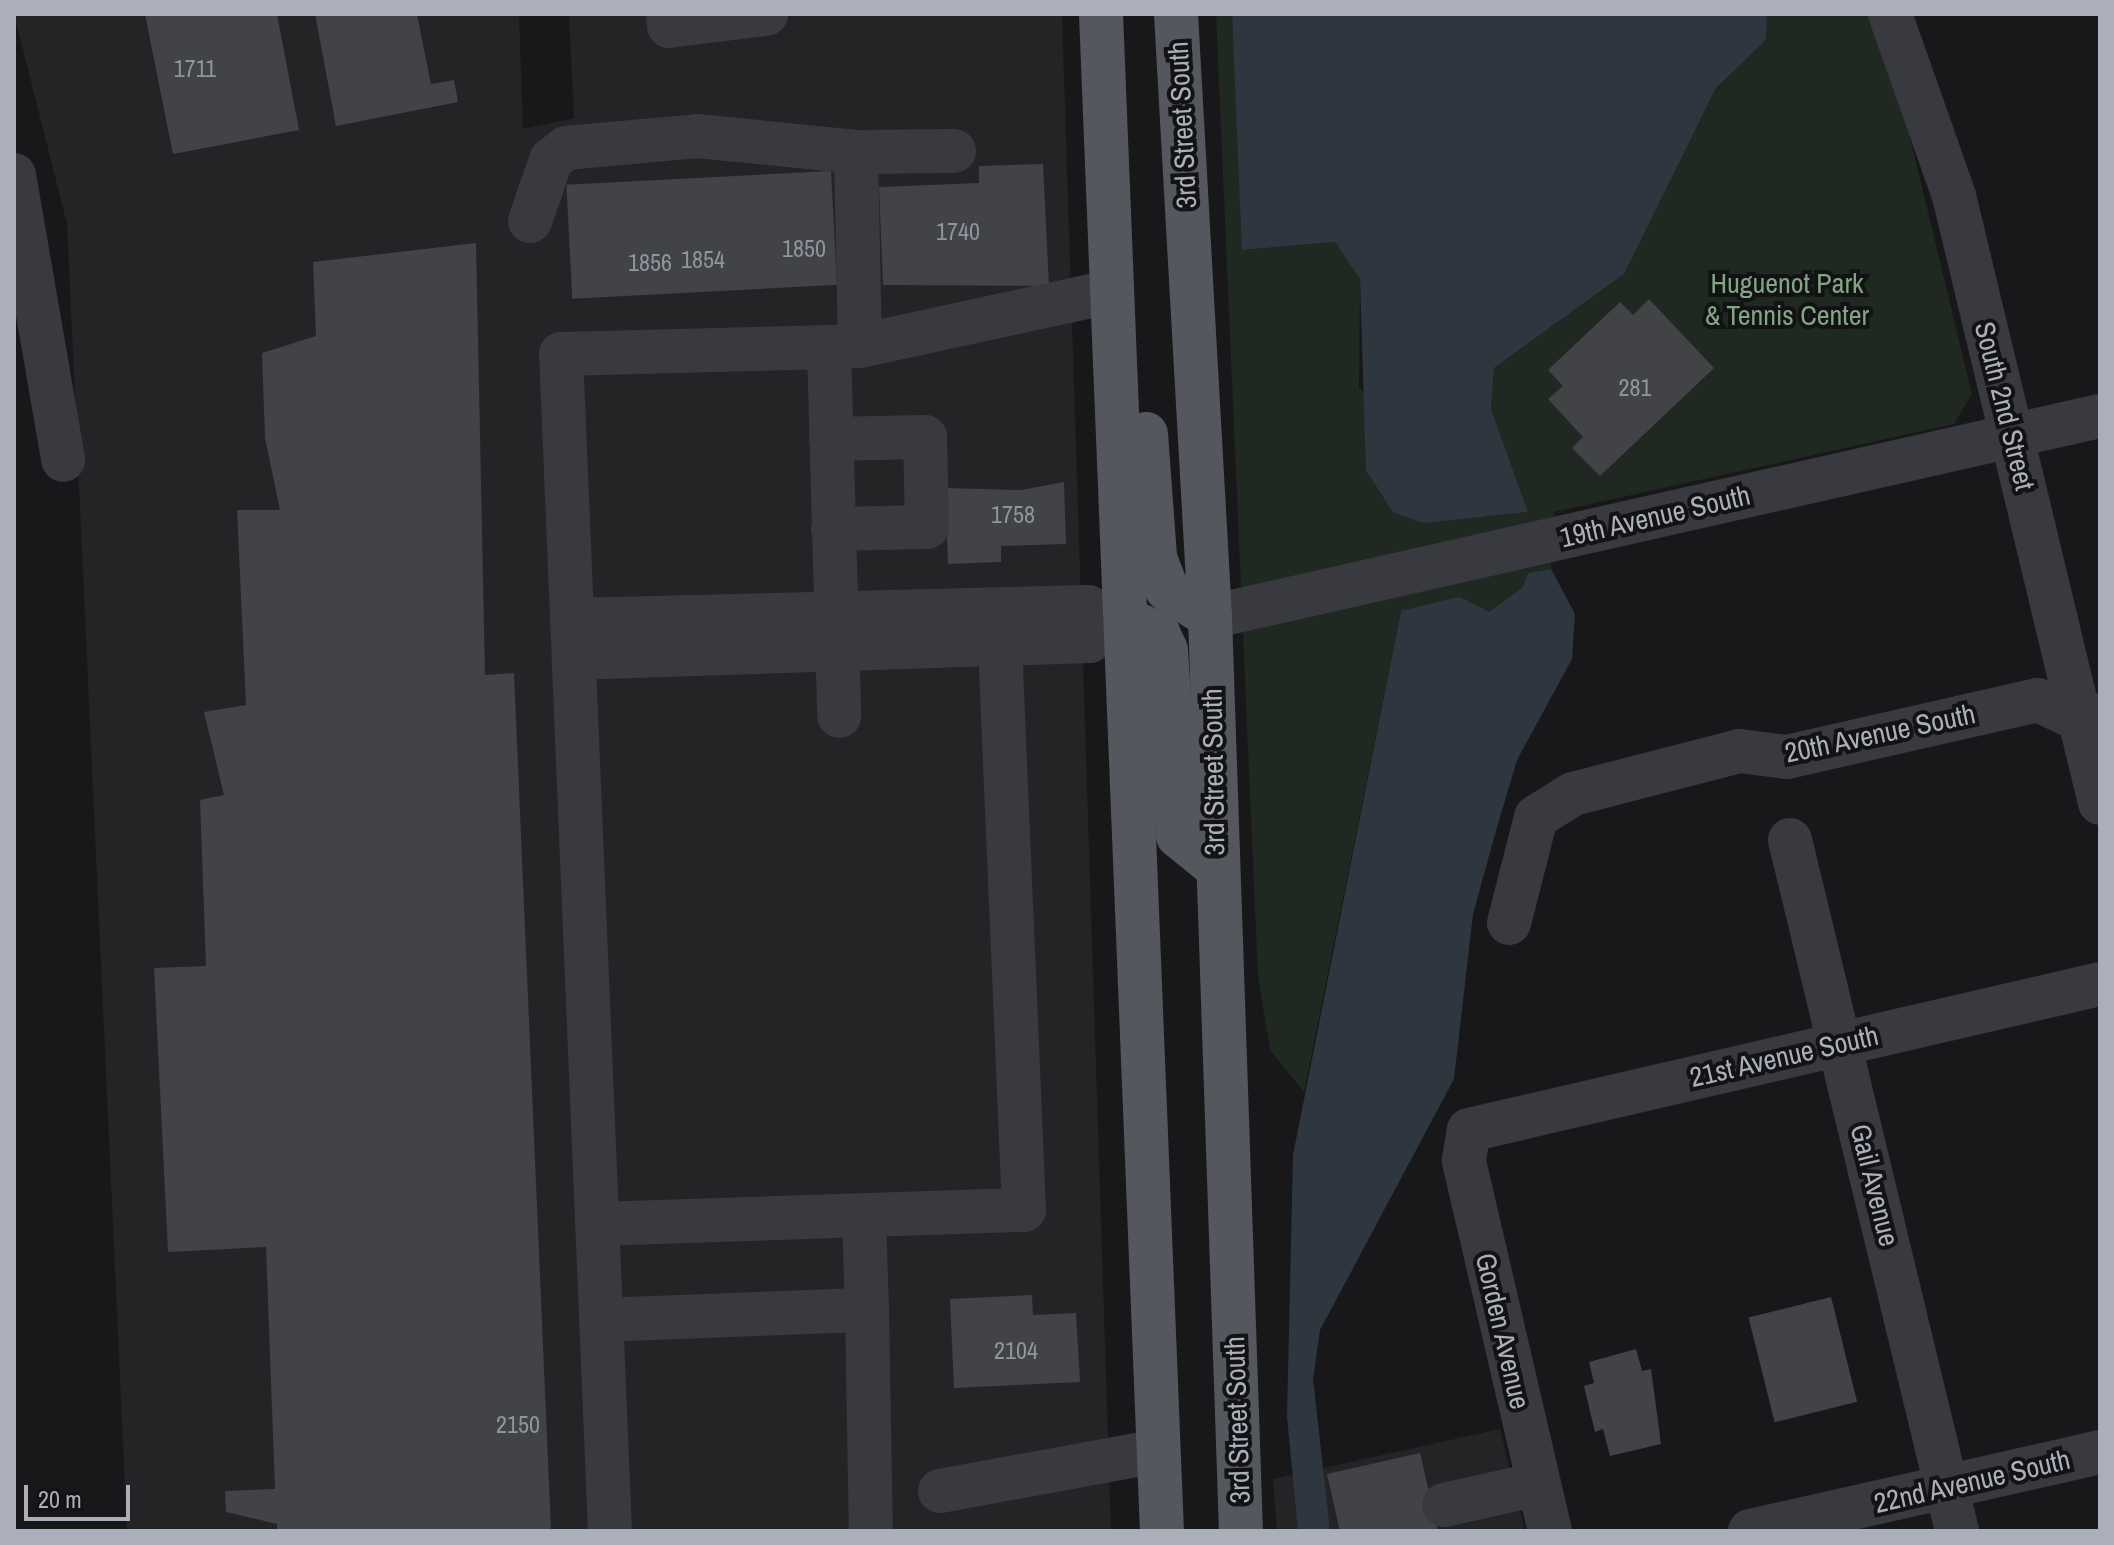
<!DOCTYPE html>
<html>
<head>
<meta charset="utf-8">
<style>
	body { margin:0 }
	#map { position:relative; width:2114px; height:1545px; overflow:hidden; background:#18181a; font-family:"Archivo Narrow",sans-serif }
	div>[style] { position:absolute }
	.built>* { inset:0; background:#242427 }
	.green>* { inset:0; background:#202921 }
	.water>* { inset:0; background:#2e373f }
	.building>* { inset:0; background:#424347; transform-origin:0 0 }
	.minor>* { height:44px; margin:-22px; padding:0 22px; transform-origin:22px; border-radius:22px; background:#393a3f }
	.major>* { height:44px; margin:-22px; padding:0 22px; transform-origin:22px; border-radius:22px; background:#55575e }
	span { translate:-50% -50%; white-space:nowrap; text-align:center; line-height:1.15; -webkit-text-stroke:8px #131315; paint-order:stroke }
	.number-label { font-size:24px; color:#91949d }
	.number-label span { -webkit-text-stroke-width:0 }
	.street-label { font-size:28px; color:#abafba }
	.park-label { font-size:28px; color:#82a584 }
	.frame { position:absolute; inset:0; border:16px solid #abafba; pointer-events:none }
	.scale { position:absolute; left:24px; top:1485px; width:106px; height:36px; box-sizing:border-box; border:4px solid #abafba; border-top:0; padding-left:10px; font-size:24px; line-height:28px; white-space:nowrap; color:#abafba; -webkit-text-stroke:6px #131315; paint-order:stroke }
</style>
</head>
<body>
<div id="map">
	<div class="built">
		<i style="clip-path:polygon(14px 14px,519px 14px,523px 129px,574px 118px,569px 14px,1062px 14px,1111px 1531px,127px 1531px,67px 224px)"></i>
		<i style="clip-path:polygon(1500px 1429px,1525px 1531px,1277px 1531px,1273px 1479px)"></i>
	</div>
	<div class="green">
		<i style="clip-path:polygon(1216px 14px,1232px 14px,1243px 250px,1335px 242px,1360px 279px,1359px 388px,1483px 517px,1528px 512px,1491px 409px,1494px 368px,1624px 274px,1716px 88px,1766px 40px,1767px 14px,1880px 14px,1972px 394px,1954px 424px,1554px 512px,1551px 569px,1528px 573px,1523px 587px,1489px 612px,1401px 611px,1304px 1092px,1270px 1050px,1258px 977px)"></i>
	</div>
	<div class="water">
		<i style="clip-path:polygon(1232px 14px,1767px 14px,1766px 40px,1716px 88px,1624px 274px,1494px 368px,1491px 409px,1528px 512px,1423px 523px,1393px 512px,1366px 470px,1360px 279px,1335px 242px,1242px 250px)"></i>
		<i style="clip-path:polygon(1551px 569px,1575px 614px,1572px 659px,1517px 760px,1495px 834px,1473px 914px,1454px 1079px,1320px 1330px,1313px 1379px,1330px 1531px,1298px 1531px,1287px 1417px,1293px 1155px,1401px 611px,1459px 597px,1489px 612px,1523px 587px,1528px 573px)"></i>
	</div>
	<div class="building">
		<i style="clip-path:polygon(145px 14px,277px 14px,299px 130px,173px 154px)"></i>
		<i style="clip-path:polygon(315px 14px,417px 14px,431px 84px,454px 80px,458px 102px,336px 126px)"></i>
		<i style="clip-path:polygon(1043px 164px,1049px 286px,883px 285px,879px 187px,979px 183px,979px 166px)"></i>
		<i style="left:831px;top:171px;width:114px;height:265px;rotate:87deg"></i>
		<i style="clip-path:polygon(476px 243px,485px 675px,514px 673px,551px 1531px,277px 1531px,277px 1524px,226px 1512px,225px 1491px,275px 1489px,266px 1247px,168px 1252px,154px 968px,206px 966px,200px 800px,224px 795px,204px 712px,246px 705px,237px 510px,280px 510px,265px 438px,262px 353px,316px 336px,313px 262px)"></i>
		<i style="clip-path:polygon(1649px 299px,1714px 368px,1600px 476px,1572px 448px,1583px 437px,1548px 399px,1563px 386px,1548px 370px,1620px 302px,1633px 315px)"></i>
		<i style="clip-path:polygon(1064px 482px,1066px 544px,1001px 546px,1001px 562px,948px 564px,945px 488px,1021px 490px)"></i>
		<i style="clip-path:polygon(1032px 1295px,1033px 1315px,1076px 1313px,1080px 1382px,954px 1388px,950px 1299px)"></i>
		<i style="left:1831px;top:1297px;width:108px;height:85px;rotate:76deg"></i>
		<i style="clip-path:polygon(1636px 1349px,1642px 1371px,1651px 1369px,1661px 1444px,1610px 1456px,1603px 1429px,1595px 1432px,1584px 1386px,1594px 1383px,1589px 1362px)"></i>
		<i style="clip-path:polygon(1420px 1453px,1438px 1531px,1340px 1531px,1327px 1474px)"></i>
	</div>
	<div class="minor">
		<i style="left:668px;top:14px;width:12px;rotate:85deg"></i>
		<i style="left:669px;top:26px;width:98px;rotate:-7.1deg"></i>
		<i style="left:1890px;top:14px;width:193px;rotate:70.6deg"></i>
		<i style="left:1954px;top:196px;width:624px;rotate:76.48deg"></i>
		<i style="left:14px;top:175px;width:289px;rotate:80.2deg"></i>
		<i style="left:530px;top:221px;width:65px;rotate:-71deg"></i>
		<i style="left:551px;top:160px;width:19px;rotate:-39deg"></i>
		<i style="left:566px;top:148px;width:132px;rotate:-5.2deg"></i>
		<i style="left:697px;top:136px;width:160px;rotate:5.7deg"></i>
		<i style="left:860px;top:346px;width:194px;rotate:-91.2deg"></i>
		<i style="left:856px;top:152px;width:98px;rotate:-0.6deg"></i>
		<i style="left:829px;top:349px;width:367px;rotate:88.4deg"></i>
		<i style="left:831px;top:439px;width:94px;rotate:-1.2deg"></i>
		<i style="left:925px;top:437px;width:90px;rotate:88.7deg"></i>
		<i style="left:927px;top:527px;width:94px;rotate:178.8deg"></i>
		<i style="left:1210px;top:617px;width:912px;rotate:-12.73deg"></i>
		<i style="left:573px;top:620px;width:515px;rotate:-1.45deg"></i>
		<i style="left:1088px;top:607px;width:26px;rotate:32deg"></i>
		<i style="left:1110px;top:621px;width:17px;rotate:-3deg"></i>
		<i style="left:574px;top:658px;width:516px;rotate:-1.89deg"></i>
		<i style="left:1090px;top:641px;width:28px;rotate:-45deg"></i>
		<i style="left:1790px;top:840px;width:711px;rotate:76.41deg"></i>
		<i style="left:1509px;top:923px;width:109px;rotate:-75.7deg"></i>
		<i style="left:1536px;top:817px;width:44px;rotate:-31.9deg"></i>
		<i style="left:1573px;top:794px;width:171px;rotate:-14.5deg"></i>
		<i style="left:1739px;top:751px;width:48px;rotate:7.1deg"></i>
		<i style="left:1787px;top:757px;width:257px;rotate:-12.8deg"></i>
		<i style="left:2038px;top:700px;width:47px;rotate:25.5deg"></i>
		<i style="left:2080px;top:720px;width:21px;rotate:-14deg"></i>
		<i style="left:864px;top:1216px;width:94px;rotate:88.2deg"></i>
		<i style="left:597px;top:1224px;width:427px;rotate:-1.9deg"></i>
		<i style="left:1024px;top:1210px;width:567px;rotate:-92.43deg"></i>
		<i style="left:601px;top:1320px;width:266px;rotate:-2.2deg"></i>
		<i style="left:867px;top:1310px;width:221px;rotate:89deg"></i>
		<i style="left:940px;top:1491px;width:221px;rotate:-10.4deg"></i>
		<i style="left:1444px;top:1505px;width:97px;rotate:-12.5deg"></i>
		<i style="left:610px;top:1531px;width:1178px;rotate:-92.38deg"></i>
		<i style="left:561px;top:354px;width:299px;rotate:-1.5deg"></i>
		<i style="left:860px;top:346px;width:255px;rotate:-12.2deg"></i>
		<i style="left:1550px;top:1531px;width:381px;rotate:-103.1deg"></i>
		<i style="left:1464px;top:1160px;width:30px;rotate:-81deg"></i>
		<i style="left:1469px;top:1130px;width:648px;rotate:-13.03deg"></i>
		<i style="left:1750px;top:1531px;width:359px;rotate:-12.7deg"></i>
	</div>
	<div class="major">
		<i style="left:1101px;top:14px;width:1518px;rotate:87.7deg"></i>
		<i style="left:1176px;top:14px;width:604px;rotate:86.77deg"></i>
		<i style="left:1210px;top:617px;width:915px;rotate:88.06deg"></i>
		<i style="left:1146px;top:434px;width:124px;rotate:85.8deg"></i>
		<i style="left:1155px;top:558px;width:33px;rotate:69deg"></i>
		<i style="left:1167px;top:589px;width:51px;rotate:33.1deg"></i>
		<i style="left:1127px;top:620px;width:34px;rotate:23deg"></i>
		<i style="left:1158px;top:633px;width:19px;rotate:65deg"></i>
		<i style="left:1166px;top:650px;width:186px;rotate:86.3deg"></i>
		<i style="left:1178px;top:836px;width:48px;rotate:39deg"></i>
	</div>
	<div class="number-label">
		<span style="left:195px;top:69px">1711</span>
		<span style="left:958px;top:232px">1740</span>
		<span style="left:804px;top:249px">1850</span>
		<span style="left:703px;top:260px">1854</span>
		<span style="left:650px;top:263px">1856</span>
		<span style="left:1635px;top:388px">281</span>
		<span style="left:1013px;top:515px">1758</span>
		<span style="left:1016px;top:1351px">2104</span>
		<span style="left:518px;top:1425px">2150</span>
	</div>
	<div class="street-label">
		<span style="left:1182px;top:125px;rotate:-93deg">3rd Street South</span>
		<span style="left:2005px;top:406px;rotate:76deg">South 2nd Street</span>
		<span style="left:1655px;top:516px;rotate:-13deg">19th Avenue South</span>
		<span style="left:1880px;top:733px;rotate:-12deg">20th Avenue South</span>
		<span style="left:1213px;top:772px;rotate:-91deg">3rd Street South</span>
		<span style="left:1784px;top:1056px;rotate:-13deg">21st Avenue South</span>
		<span style="left:1875px;top:1185px;rotate:76deg">Gail Avenue</span>
		<span style="left:1503px;top:1331px;rotate:77deg">Gorden Avenue</span>
		<span style="left:1237px;top:1420px;rotate:-92deg">3rd Street South</span>
		<span style="left:1972px;top:1481px;rotate:-13deg">22nd Avenue South</span>
	</div>
	<div class="park-label">
		<span style="left:1787px;top:299px">Huguenot Park<br>&amp; Tennis Center</span>
	</div>
	<div class="frame"></div>
	<div class="scale">20 m</div>
</div>
</body>
</html>
